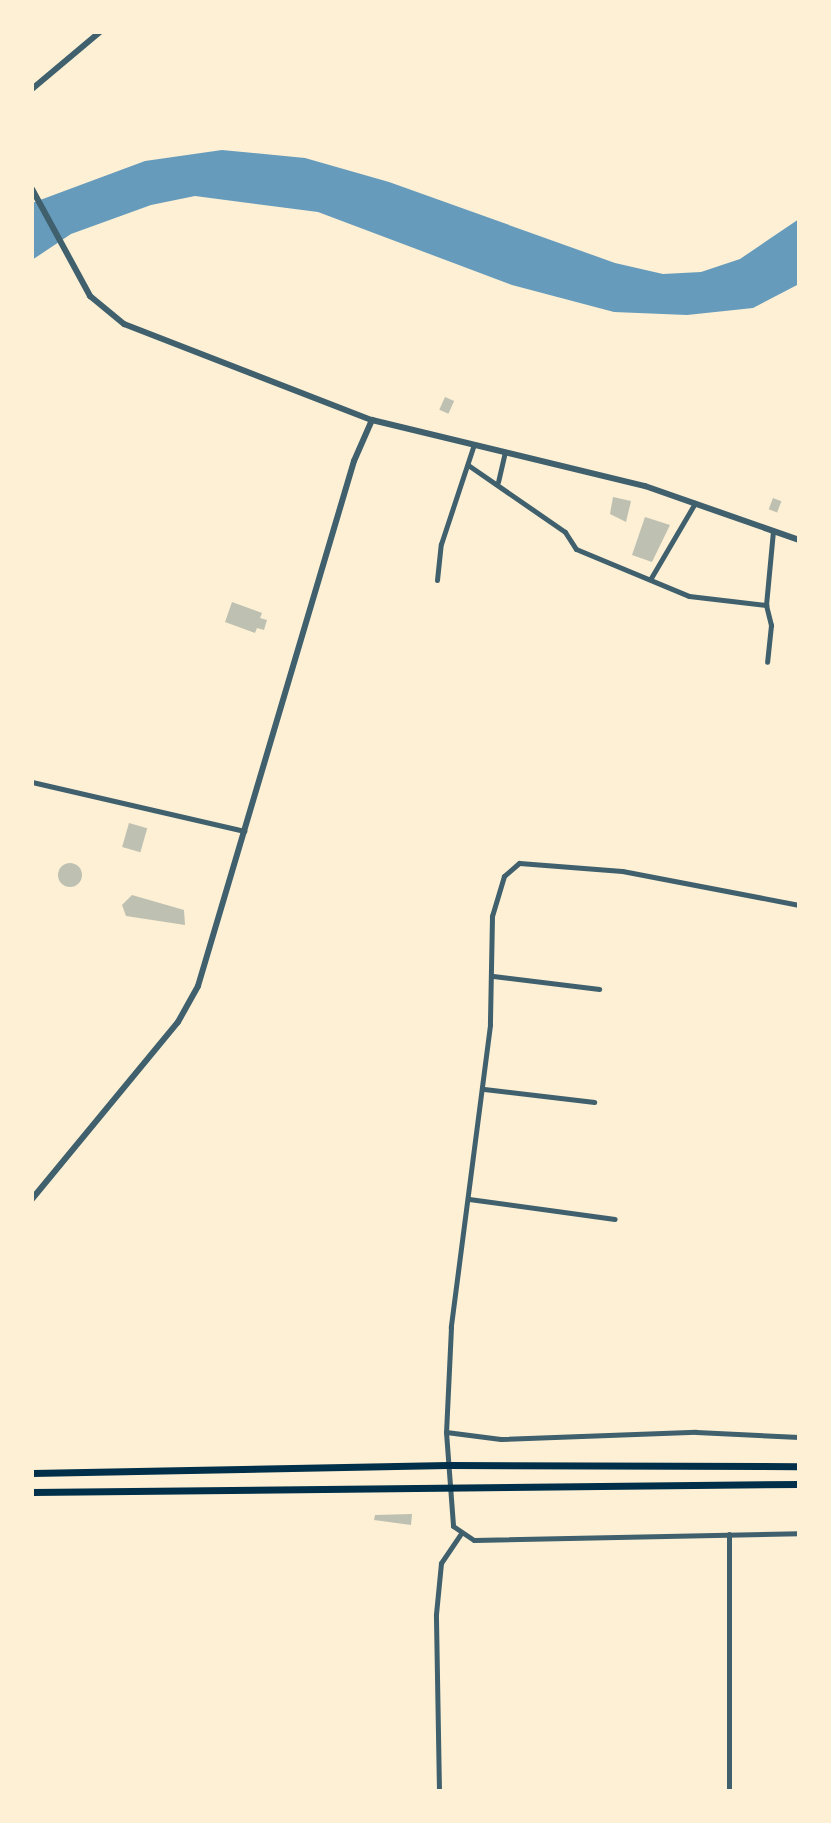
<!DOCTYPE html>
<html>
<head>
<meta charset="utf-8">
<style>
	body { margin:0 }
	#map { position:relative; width:831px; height:1823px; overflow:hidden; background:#fdf0d5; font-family:Lora,serif }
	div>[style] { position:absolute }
	.water>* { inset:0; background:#669bbc }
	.building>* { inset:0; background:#bec0b2; transform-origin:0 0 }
	.round { border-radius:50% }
	.minor>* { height:5px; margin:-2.5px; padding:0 2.5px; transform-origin:2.5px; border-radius:2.5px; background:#3f606c }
	.tertiary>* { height:6px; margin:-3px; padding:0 3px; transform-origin:3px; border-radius:3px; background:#3f606c }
	.secondary>* { height:7px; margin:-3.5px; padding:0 3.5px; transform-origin:3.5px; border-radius:3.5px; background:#003049 }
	span { translate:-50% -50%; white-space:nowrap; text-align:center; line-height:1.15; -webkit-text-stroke:8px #fdf0d5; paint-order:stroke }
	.frame { position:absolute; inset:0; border:34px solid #fdf0d5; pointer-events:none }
</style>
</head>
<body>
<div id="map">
	<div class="water">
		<i style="clip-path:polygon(222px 150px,305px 158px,389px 182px,615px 263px,663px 274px,701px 272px,740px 259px,799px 219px,799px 284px,753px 308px,687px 315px,614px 312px,512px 285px,318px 212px,195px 196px,151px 205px,71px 234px,32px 260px,32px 203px,145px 161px)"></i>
	</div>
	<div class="building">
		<i style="left:445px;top:397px;width:10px;height:14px;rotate:24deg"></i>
		<i style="clip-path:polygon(613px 497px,631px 501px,626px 522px,610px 514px)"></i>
		<i style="left:773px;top:498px;width:9px;height:12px;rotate:21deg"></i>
		<i style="clip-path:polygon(645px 517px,670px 525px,652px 562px,632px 555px)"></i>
		<i style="clip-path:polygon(232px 602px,262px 613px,260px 618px,267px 620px,264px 630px,257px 628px,255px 633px,225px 622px)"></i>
		<i style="left:129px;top:823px;width:19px;height:25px;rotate:16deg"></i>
		<i class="round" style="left:58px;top:863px;width:24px;height:24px"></i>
		<i style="clip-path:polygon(132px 895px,184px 910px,185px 925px,126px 916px,122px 905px)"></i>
		<i style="clip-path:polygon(412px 1514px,411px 1525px,374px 1520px,375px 1515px)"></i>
	</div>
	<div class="minor">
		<i style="left:468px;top:465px;width:118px;rotate:34.6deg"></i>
		<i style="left:565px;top:532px;width:20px;rotate:57deg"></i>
		<i style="left:576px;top:549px;width:122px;rotate:22.6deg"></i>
		<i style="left:689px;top:596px;width:78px;rotate:6.7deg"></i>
		<i style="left:766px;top:605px;width:74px;rotate:-84.6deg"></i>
		<i style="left:498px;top:482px;width:31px;rotate:-77deg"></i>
		<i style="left:651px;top:578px;width:87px;rotate:-59.6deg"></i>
		<i style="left:437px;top:580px;width:36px;rotate:-84deg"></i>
		<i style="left:441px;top:544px;width:105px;rotate:-71.7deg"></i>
		<i style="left:766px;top:605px;width:21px;rotate:76deg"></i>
		<i style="left:771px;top:625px;width:37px;rotate:96deg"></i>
		<i style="left:32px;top:782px;width:218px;rotate:13deg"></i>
		<i style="left:799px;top:905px;width:180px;rotate:-169.1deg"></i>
		<i style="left:622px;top:871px;width:103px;rotate:-175.6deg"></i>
		<i style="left:519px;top:863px;width:20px;rotate:139deg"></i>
		<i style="left:504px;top:876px;width:42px;rotate:106.7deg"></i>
		<i style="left:492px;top:916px;width:109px;rotate:91.1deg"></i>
		<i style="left:490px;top:1025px;width:305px;rotate:97.4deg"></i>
		<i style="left:451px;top:1327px;width:105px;rotate:92.7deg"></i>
		<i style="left:446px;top:1432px;width:94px;rotate:85.7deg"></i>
		<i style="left:453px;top:1526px;width:25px;rotate:34deg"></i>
		<i style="left:474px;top:1540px;width:325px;rotate:-1.2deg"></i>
		<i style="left:493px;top:976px;width:107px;rotate:7deg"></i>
		<i style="left:484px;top:1089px;width:111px;rotate:6.7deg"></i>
		<i style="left:469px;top:1199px;width:147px;rotate:7.8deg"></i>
		<i style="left:446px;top:1432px;width:55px;rotate:7.3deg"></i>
		<i style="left:501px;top:1439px;width:195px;rotate:-2.1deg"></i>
		<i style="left:696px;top:1432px;width:103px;rotate:2.8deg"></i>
		<i style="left:729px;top:1534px;width:257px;rotate:90deg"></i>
		<i style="left:439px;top:1791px;width:177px;rotate:-91deg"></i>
		<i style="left:436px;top:1614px;width:51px;rotate:-84.4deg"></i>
		<i style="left:441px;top:1563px;width:34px;rotate:-56deg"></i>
	</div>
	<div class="tertiary">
		<i style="left:32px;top:89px;width:89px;rotate:-40deg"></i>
		<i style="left:32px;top:189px;width:122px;rotate:61.5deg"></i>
		<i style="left:90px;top:296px;width:44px;rotate:39.5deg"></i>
		<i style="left:124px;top:324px;width:266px;rotate:21.2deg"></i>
		<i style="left:372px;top:420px;width:281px;rotate:13.6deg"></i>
		<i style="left:645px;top:486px;width:163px;rotate:19.3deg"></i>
		<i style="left:32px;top:1199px;width:229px;rotate:-50.5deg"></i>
		<i style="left:178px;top:1022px;width:41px;rotate:-60.9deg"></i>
		<i style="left:198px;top:986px;width:548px;rotate:-73.45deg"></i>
		<i style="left:354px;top:461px;width:45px;rotate:-66.3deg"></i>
	</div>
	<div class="secondary">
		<i style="left:32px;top:1473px;width:416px;rotate:-1.1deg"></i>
		<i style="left:448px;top:1465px;width:351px;rotate:0.2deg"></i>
		<i style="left:32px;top:1492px;width:767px;rotate:-0.6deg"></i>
	</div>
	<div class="frame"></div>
</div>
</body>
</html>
